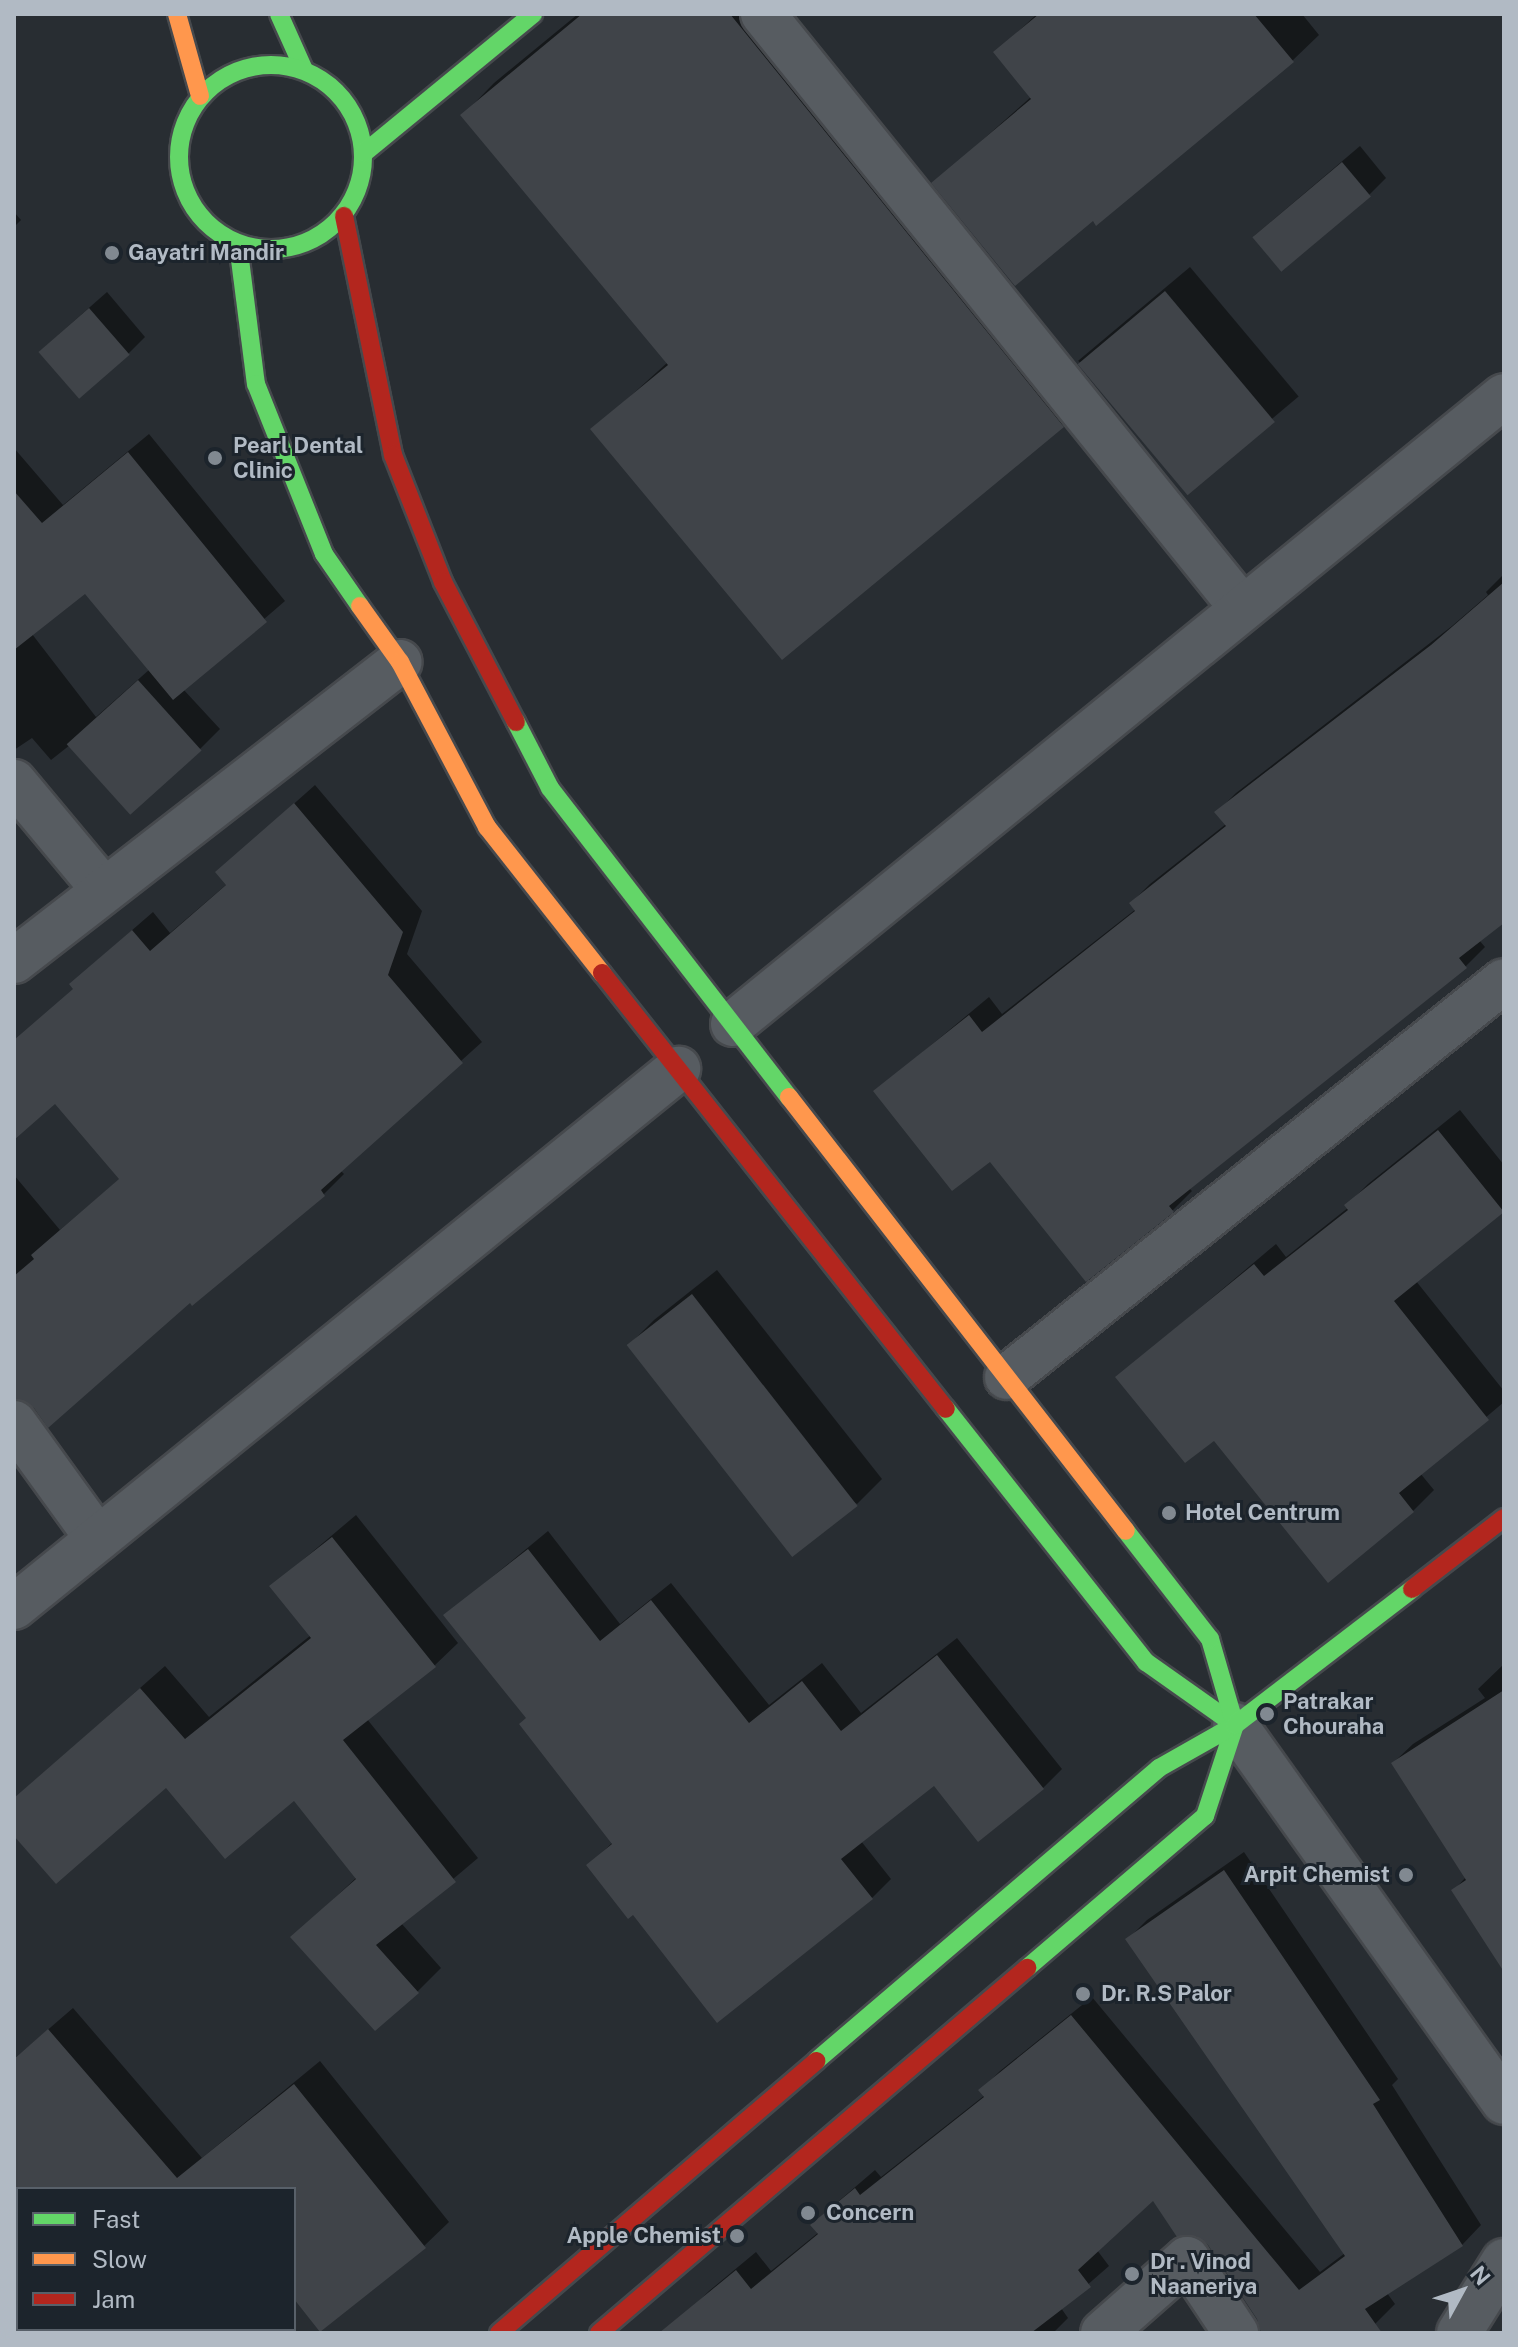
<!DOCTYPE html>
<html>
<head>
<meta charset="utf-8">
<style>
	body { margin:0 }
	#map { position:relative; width:1518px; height:2347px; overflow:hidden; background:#282d32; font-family:"Public Sans",sans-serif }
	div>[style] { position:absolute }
	.shadow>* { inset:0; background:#0007; transform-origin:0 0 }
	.building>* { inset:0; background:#404449; transform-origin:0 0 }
	.roads { filter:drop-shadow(2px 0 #46494d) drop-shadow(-2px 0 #46494d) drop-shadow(0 2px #46494d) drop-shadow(0 -2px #46494d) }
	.street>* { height:44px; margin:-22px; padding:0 22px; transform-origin:22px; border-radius:22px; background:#575c61 }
	.fast>* { height:18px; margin:-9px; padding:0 9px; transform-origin:9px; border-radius:9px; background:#63d668 }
	.fast>.ring { margin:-9px; padding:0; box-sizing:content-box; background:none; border:18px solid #63d668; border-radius:50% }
	.slow>* { height:18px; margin:-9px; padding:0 9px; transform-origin:9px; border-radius:9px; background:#ff974d }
	.jam>* { height:18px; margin:-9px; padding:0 9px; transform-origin:9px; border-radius:9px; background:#b3261e }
	.dots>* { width:22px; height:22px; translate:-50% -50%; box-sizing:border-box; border:4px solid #1c242c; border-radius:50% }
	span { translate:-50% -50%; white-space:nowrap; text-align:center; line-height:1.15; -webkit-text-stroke:6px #1c242c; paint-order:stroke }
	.poi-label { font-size:22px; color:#b1bac4; font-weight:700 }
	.left { translate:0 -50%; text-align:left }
	.right { translate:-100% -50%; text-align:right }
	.frame { position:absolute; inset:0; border:16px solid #b1bac4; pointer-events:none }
	.legend { position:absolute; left:16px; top:2187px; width:280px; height:144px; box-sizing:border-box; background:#1c242c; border:2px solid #586069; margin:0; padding:10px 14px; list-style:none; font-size:24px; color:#b1bac4 }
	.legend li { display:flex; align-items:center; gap:16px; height:40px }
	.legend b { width:40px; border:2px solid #586069 }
	.north { position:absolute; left:1422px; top:2251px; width:80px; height:80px; -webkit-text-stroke:6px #1c242c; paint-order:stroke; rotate:50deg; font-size:22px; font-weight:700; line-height:32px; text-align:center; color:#b1bac4 }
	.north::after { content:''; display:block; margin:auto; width:28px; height:36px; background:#b1bac4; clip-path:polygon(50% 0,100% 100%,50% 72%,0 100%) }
</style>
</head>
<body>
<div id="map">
	<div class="shadow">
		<i style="clip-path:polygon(578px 14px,785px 14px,1094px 394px,1062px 425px,593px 430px,668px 362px,463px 115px,494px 83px)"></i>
		<i style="clip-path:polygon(1037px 14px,1302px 14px,1319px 35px,1292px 61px,1093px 219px,934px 183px,1032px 96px,996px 52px)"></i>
		<i style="clip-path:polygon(1360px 146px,1386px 178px,1369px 195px,1254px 236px)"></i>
		<i style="clip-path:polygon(14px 212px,21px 220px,14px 227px)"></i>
		<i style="left:1190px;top:267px;width:169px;height:146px;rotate:50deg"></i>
		<i style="clip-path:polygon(107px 292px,145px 337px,128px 354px,40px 351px)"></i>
		<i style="clip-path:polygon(evenodd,149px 434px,285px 601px,183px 689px,220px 729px,200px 749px,70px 745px,51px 760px,32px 738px,14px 750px,14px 448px,63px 505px,149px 434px,86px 592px,150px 669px,96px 717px,32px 634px,86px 592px)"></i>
		<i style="clip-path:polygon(1504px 574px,1504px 920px,1479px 940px,1485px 947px,1466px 966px,1189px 1188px,1192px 1191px,1173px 1210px,1086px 1279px,990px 1159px,876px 1091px,989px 997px,1002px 1014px,1136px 909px,1131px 903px,1150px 884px,1226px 824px,1217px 812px,1236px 793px,1452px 626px,1488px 595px,1486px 592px)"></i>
		<i style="clip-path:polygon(315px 785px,422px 911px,407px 954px,482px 1042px,340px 1170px,344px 1174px,324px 1194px,192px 1303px,190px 1301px,35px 1406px,14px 1396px,14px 1175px,60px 1230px,121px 1178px,56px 1102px,14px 1138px,14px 1042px,75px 988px,92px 965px,153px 912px,170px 933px,227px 884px,217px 872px)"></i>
		<i style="clip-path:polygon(1460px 1110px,1504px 1165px,1504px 1210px,1416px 1281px,1504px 1391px,1504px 1402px,1420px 1473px,1434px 1490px,1413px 1511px,1214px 1438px,1118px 1377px,1276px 1244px,1286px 1257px,1349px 1207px,1347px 1205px,1368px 1184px)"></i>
		<i style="clip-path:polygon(717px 1270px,882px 1479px,857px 1504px,629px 1345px,654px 1320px)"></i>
		<i style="clip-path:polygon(356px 1515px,458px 1643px,434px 1666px,367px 1719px,478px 1858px,401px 1923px,441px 1968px,417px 1992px,293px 1937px,357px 1877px,295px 1798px,166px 1785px,14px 1833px,14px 1799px,165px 1666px,209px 1717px,311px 1635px,272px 1586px)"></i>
		<i style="clip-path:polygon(548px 1531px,620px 1624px,671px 1583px,769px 1705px,822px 1663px,861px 1713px,957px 1638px,1062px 1769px,1043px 1788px,934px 1783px,861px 1841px,891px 1879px,872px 1898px,634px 1912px,589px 1865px,613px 1842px,528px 1718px,446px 1615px)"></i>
		<i style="clip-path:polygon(1504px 1664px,1504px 1969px,1454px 1890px,1466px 1877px,1393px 1763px,1413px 1744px,1485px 1698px,1478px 1689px)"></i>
		<i style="clip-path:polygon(1244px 1852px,1398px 2079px,1392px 2085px,1481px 2225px,1462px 2245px,1387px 2293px,1395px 2304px,1375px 2324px,1362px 2333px,1263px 2333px,1259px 2318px,1209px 2244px,1154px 2198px,1097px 2250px,1109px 2266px,1061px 2308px,1068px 2318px,1053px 2333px,683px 2333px,690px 2310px,709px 2291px,756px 2252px,771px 2271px,819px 2232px,813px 2225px,833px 2206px,875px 2170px,881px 2177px,985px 2095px,981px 2090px,1000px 2071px,1092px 1997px,1320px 2272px,1345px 2253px,1128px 1939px,1147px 1920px)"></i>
		<i style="clip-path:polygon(73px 2008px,202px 2158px,320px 2061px,449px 2222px,424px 2246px,294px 2296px,294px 2189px,18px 2189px,18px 2315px,14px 2318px,14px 2059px)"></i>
	</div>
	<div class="building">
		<i style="clip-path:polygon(582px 14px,730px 14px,1064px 427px,782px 660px,590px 429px,668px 365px,460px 115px)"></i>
		<i style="clip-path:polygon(1039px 14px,1254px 14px,1294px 62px,1096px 226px,1093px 221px,1015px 286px,931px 183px,1031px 99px,993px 52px)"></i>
		<i style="left:1342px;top:162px;width:45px;height:117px;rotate:50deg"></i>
		<i style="left:1165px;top:291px;width:171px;height:114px;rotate:50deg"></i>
		<i style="left:89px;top:308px;width:62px;height:67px;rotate:49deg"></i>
		<i style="clip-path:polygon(128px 452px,267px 622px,173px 700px,85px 594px,14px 650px,14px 491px,42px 523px)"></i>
		<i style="clip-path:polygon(1504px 582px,1504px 923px,1459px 958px,1467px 968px,1169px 1206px,1174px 1212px,1086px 1282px,990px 1162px,952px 1191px,873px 1091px,969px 1015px,982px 1032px,1135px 911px,1129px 903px,1226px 826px,1214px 812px,1431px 645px)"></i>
		<i style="left:138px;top:680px;width:95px;height:96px;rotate:48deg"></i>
		<i style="clip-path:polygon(294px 803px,403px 932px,388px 975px,463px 1063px,321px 1190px,325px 1196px,192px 1306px,190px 1303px,48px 1428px,34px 1408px,14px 1398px,14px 1276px,34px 1259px,31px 1255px,119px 1179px,55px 1104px,14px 1140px,14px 1040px,73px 989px,69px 984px,132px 930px,150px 951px,226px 885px,215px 872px)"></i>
		<i style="clip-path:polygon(1438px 1130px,1504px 1212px,1394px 1301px,1489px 1420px,1399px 1493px,1414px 1512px,1328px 1583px,1214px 1441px,1185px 1463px,1115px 1377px,1254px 1264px,1264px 1276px,1348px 1210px,1344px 1205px)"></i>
		<i style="left:692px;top:1294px;width:269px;height:83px;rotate:52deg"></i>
		<i style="clip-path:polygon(332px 1537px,436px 1667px,343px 1740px,456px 1882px,376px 1945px,419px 1993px,375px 2031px,290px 1937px,356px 1879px,294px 1801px,225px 1859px,166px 1788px,56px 1884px,14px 1836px,14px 1798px,140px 1688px,185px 1739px,311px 1638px,269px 1586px)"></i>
		<i style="clip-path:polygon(528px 1549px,600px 1641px,651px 1600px,749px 1723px,802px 1681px,841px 1731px,937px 1655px,1044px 1789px,978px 1842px,934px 1786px,841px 1859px,873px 1899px,717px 2023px,633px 1915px,628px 1919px,586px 1865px,612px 1844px,519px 1724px,526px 1718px,443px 1615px)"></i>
		<i style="clip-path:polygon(1504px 1690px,1504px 1972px,1451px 1890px,1466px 1880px,1391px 1763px)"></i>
		<i style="clip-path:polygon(1224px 1870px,1380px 2100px,1373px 2104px,1463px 2246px,1365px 2309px,1382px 2333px,1261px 2333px,1257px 2319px,1208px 2245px,1196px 2236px,1177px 2237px,1153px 2201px,1078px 2270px,1091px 2287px,1031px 2333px,659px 2333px,736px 2270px,751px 2289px,818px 2234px,810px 2225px,855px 2188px,860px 2195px,984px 2097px,978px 2090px,1071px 2015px,1299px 2290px,1345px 2256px,1125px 1939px)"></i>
		<i style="clip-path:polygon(48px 2029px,177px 2178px,294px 2084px,426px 2248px,320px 2332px,294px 2299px,294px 2189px,14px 2189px,14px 2059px)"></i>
	</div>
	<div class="roads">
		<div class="street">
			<i style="left:763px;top:14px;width:764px;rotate:51.11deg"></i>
			<i style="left:14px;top:782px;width:139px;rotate:50.2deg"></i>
			<i style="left:14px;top:961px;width:488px;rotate:-37.8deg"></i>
			<i style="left:733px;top:1024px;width:994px;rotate:-39.16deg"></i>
			<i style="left:1007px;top:1377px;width:635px;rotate:-38.55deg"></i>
			<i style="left:14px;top:1423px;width:143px;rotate:54.1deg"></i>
			<i style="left:14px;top:1607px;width:855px;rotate:-39.02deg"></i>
			<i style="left:1235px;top:1725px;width:463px;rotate:54.5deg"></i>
			<i style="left:1103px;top:2333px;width:112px;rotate:-41.4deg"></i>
			<i style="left:1187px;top:2259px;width:89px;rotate:56.5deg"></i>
			<i style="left:1459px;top:2333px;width:85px;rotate:-58deg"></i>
		</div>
		<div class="fast">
			<i style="left:279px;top:14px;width:61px;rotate:65.9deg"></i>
			<i class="ring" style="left:179px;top:65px;width:166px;height:166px"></i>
			<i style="left:364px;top:153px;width:219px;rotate:-39.4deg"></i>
			<i style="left:238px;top:244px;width:141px;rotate:82.7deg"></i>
			<i style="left:256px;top:384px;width:183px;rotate:68.2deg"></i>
			<i style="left:324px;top:554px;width:63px;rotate:55.3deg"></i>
			<i style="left:516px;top:722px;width:74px;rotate:62.7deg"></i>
			<i style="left:550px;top:788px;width:391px;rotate:52.3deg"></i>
			<i style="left:946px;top:1409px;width:323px;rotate:51.7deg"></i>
			<i style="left:1146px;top:1662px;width:109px;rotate:35.3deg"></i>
			<i style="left:1027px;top:1968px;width:234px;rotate:-40.5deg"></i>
			<i style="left:1205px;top:1816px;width:96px;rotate:-71.8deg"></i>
			<i style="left:1235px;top:1725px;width:90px;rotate:-106.2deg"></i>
			<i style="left:1210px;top:1639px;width:137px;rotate:-127.9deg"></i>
			<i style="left:816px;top:2061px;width:451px;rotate:-40.5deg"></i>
			<i style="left:1159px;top:1768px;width:87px;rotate:-29.5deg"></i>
			<i style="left:1235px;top:1725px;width:223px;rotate:-37.5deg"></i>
		</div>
		<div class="slow">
			<i style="left:177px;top:14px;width:85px;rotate:74.3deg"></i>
			<i style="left:360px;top:606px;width:69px;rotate:54.5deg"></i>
			<i style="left:400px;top:662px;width:187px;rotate:62.2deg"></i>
			<i style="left:487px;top:827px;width:186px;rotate:51.8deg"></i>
			<i style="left:789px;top:1097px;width:549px;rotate:52.17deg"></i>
		</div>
		<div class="jam">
			<i style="left:344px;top:216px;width:244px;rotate:78.4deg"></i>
			<i style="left:393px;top:455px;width:136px;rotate:68.5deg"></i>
			<i style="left:443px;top:582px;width:158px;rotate:62.5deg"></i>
			<i style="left:602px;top:973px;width:555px;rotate:51.73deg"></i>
			<i style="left:1412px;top:1589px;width:116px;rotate:-37.7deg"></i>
			<i style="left:499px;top:2333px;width:418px;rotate:-40.6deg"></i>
			<i style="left:599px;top:2333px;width:563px;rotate:-40.46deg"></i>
		</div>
	</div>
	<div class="dots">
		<i style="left:112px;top:253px;background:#818991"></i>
		<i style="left:215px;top:458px;background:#818991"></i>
		<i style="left:1169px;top:1513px;background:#818991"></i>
		<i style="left:1267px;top:1714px;background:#818991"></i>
		<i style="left:1406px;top:1875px;background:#818991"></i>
		<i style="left:1083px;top:1994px;background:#818991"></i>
		<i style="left:808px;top:2213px;background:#818991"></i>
		<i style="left:737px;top:2236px;background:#818991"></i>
		<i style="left:1132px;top:2274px;background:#818991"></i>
	</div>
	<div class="poi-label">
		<span class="left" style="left:128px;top:253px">Gayatri Mandir</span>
		<span class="left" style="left:233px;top:458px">Pearl Dental<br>Clinic</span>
		<span class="left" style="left:1185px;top:1513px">Hotel Centrum</span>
		<span class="left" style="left:1283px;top:1714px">Patrakar<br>Chouraha</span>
		<span class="right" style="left:1390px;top:1875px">Arpit Chemist</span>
		<span class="left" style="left:1101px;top:1994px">Dr. R.S Palor</span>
		<span class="left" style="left:826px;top:2213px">Concern</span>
		<span class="right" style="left:721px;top:2236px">Apple Chemist</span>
		<span class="left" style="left:1150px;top:2274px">Dr . Vinod<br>Naaneriya</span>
	</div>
	<div class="frame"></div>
	<ul class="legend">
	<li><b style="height:10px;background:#63d668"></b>Fast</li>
	<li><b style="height:10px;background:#ff974d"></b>Slow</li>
	<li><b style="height:10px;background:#b3261e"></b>Jam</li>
	</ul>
	<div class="north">N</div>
</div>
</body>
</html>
